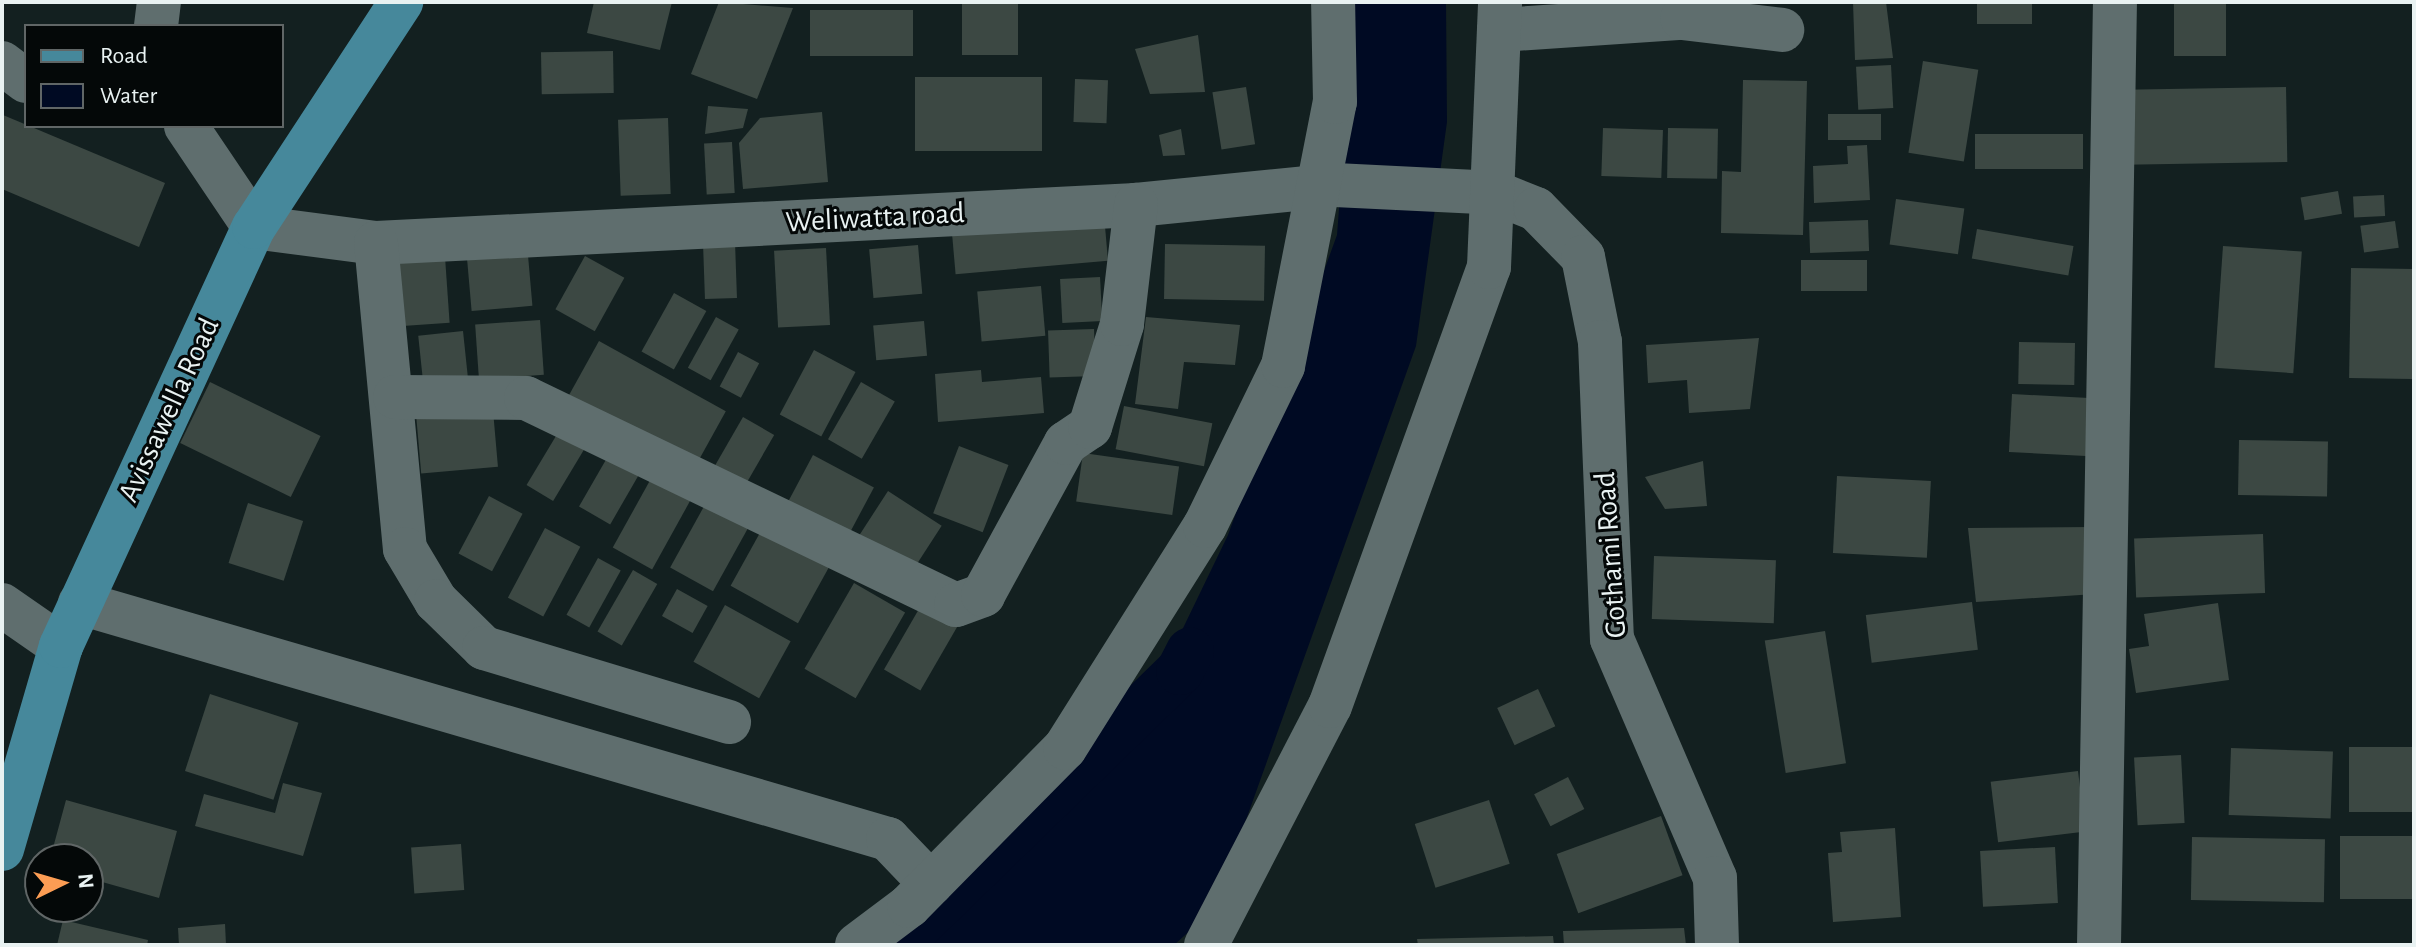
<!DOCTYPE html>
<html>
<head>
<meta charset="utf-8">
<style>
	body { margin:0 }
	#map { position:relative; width:2416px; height:947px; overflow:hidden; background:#132020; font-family:"Alegreya Sans",sans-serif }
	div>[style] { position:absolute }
	.water>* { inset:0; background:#000a23 }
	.canal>* { height:48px; margin:-24px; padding:0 24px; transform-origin:24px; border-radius:24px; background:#000a23 }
	.building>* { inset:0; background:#3c4843; transform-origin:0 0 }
	.minor>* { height:44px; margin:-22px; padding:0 22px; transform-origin:22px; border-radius:22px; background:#5f6e6e }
	.major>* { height:44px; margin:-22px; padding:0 22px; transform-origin:22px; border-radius:22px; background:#46889b }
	span { translate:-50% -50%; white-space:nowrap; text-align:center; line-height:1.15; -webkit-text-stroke:6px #040808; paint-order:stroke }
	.street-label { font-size:30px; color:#e9f2f2 }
	.frame { position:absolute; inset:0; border:4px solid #e9f2f2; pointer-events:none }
	.legend { position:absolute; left:24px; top:24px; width:260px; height:104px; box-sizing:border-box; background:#040808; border:2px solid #606666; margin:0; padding:10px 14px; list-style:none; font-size:24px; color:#e9f2f2 }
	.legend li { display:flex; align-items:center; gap:16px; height:40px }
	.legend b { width:40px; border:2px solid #606666 }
	.north { position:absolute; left:24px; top:843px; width:80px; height:80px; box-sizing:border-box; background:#040808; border:2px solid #606666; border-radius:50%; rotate:85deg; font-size:22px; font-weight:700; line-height:32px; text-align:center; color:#e9f2f2 }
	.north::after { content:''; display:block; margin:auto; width:28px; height:36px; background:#fc9d54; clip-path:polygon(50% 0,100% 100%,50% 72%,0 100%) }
</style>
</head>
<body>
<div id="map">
	<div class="water">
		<i style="clip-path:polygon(1355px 2px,1446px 2px,1447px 122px,1416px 346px,1214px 909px,1174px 945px,914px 945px,1129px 740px,1228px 535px,1337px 235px)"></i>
	</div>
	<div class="canal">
		<i style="left:898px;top:945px;width:393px;rotate:-44.2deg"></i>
		<i style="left:1180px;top:671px;width:22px;rotate:-63deg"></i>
	</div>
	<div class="building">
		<i style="clip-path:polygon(594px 2px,672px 2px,660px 50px,587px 33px)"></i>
		<i style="clip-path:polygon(719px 2px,793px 8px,757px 99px,691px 74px)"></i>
		<i style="left:962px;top:2px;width:56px;height:53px"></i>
		<i style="clip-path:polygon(1853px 2px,1886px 2px,1893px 58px,1855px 60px)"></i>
		<i style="left:1977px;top:2px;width:55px;height:22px"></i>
		<i style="left:2174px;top:2px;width:52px;height:54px"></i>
		<i style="left:913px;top:10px;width:46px;height:103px;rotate:90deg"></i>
		<i style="clip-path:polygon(1198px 35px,1205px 92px,1150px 94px,1135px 49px)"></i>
		<i style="left:613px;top:51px;width:42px;height:72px;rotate:89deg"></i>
		<i style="left:1923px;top:61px;width:56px;height:93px;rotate:9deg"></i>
		<i style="left:1891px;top:65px;width:43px;height:35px;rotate:87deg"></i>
		<i style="left:915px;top:77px;width:127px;height:74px"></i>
		<i style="left:1075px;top:79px;width:33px;height:43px;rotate:2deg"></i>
		<i style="clip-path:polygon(1743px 80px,1807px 81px,1803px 235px,1721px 233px,1722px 171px,1741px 172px)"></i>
		<i style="left:1246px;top:87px;width:58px;height:34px;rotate:81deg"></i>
		<i style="left:2286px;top:87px;width:75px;height:162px;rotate:89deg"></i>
		<i style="clip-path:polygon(708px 106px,748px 109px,743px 128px,705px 134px)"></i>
		<i style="clip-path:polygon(822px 112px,828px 182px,743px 189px,739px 143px,760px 118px)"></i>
		<i style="left:1828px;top:114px;width:53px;height:26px"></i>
		<i style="clip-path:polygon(3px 115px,165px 183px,139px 247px,2px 189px)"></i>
		<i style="left:668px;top:118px;width:76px;height:50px;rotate:88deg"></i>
		<i style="left:1603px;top:128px;width:60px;height:48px;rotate:2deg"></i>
		<i style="left:1668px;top:128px;width:50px;height:50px;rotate:1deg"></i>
		<i style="clip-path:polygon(1181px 129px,1185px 155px,1163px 156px,1159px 135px)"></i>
		<i style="left:1975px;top:134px;width:108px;height:35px"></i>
		<i style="left:732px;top:142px;width:51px;height:28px;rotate:87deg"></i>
		<i style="clip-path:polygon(1867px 145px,1870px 200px,1814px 203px,1813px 166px,1848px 164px,1847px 146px)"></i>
		<i style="left:2338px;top:191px;width:23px;height:38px;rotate:80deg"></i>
		<i style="left:2384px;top:195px;width:21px;height:31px;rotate:87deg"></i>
		<i style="left:1896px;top:199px;width:69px;height:46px;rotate:8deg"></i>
		<i style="left:1104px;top:215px;width:46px;height:153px;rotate:85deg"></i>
		<i style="left:1868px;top:220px;width:31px;height:59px;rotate:88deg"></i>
		<i style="left:2395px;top:221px;width:27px;height:35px;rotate:82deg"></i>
		<i style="left:1977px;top:229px;width:98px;height:30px;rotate:10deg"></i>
		<i style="left:735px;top:242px;width:56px;height:32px;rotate:88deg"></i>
		<i style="left:527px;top:244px;width:62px;height:61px;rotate:85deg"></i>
		<i style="left:1165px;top:244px;width:100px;height:55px;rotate:1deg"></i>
		<i style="left:918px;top:245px;width:49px;height:49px;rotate:85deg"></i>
		<i style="left:2223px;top:246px;width:79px;height:122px;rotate:4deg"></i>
		<i style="left:826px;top:248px;width:77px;height:52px;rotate:87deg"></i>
		<i style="left:585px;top:256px;width:45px;height:61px;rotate:29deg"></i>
		<i style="left:445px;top:257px;width:66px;height:47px;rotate:86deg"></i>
		<i style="left:1867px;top:260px;width:31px;height:66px;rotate:90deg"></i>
		<i style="left:2351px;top:268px;width:63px;height:110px;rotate:1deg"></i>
		<i style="left:1100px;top:277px;width:44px;height:40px;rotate:87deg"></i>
		<i style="left:1041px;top:286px;width:50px;height:64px;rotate:85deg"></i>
		<i style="left:674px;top:293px;width:37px;height:67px;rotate:29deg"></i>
		<i style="left:716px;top:317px;width:26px;height:58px;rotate:29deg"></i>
		<i style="clip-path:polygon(1146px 317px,1240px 325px,1235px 365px,1184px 362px,1178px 409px,1135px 404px)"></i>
		<i style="left:540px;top:320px;width:55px;height:65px;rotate:86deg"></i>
		<i style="left:924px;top:321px;width:35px;height:51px;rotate:85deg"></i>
		<i style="left:1094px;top:329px;width:47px;height:46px;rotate:88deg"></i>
		<i style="left:463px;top:331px;width:51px;height:45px;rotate:84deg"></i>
		<i style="clip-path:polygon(1759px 338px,1750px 409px,1689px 413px,1687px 380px,1648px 383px,1646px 345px)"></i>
		<i style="left:599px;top:341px;width:145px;height:68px;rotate:29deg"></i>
		<i style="left:2019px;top:342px;width:56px;height:42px;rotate:1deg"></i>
		<i style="left:814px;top:350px;width:47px;height:73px;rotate:28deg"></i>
		<i style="left:738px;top:352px;width:24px;height:39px;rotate:28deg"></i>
		<i style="clip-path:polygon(981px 370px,982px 382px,1041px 377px,1044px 413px,938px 422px,935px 374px)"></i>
		<i style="left:210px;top:382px;width:123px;height:68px;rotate:26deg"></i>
		<i style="left:861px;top:382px;width:39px;height:66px;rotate:30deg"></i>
		<i style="left:2012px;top:394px;width:82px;height:58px;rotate:3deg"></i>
		<i style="left:492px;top:399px;width:68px;height:77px;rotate:85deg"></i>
		<i style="left:1124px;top:406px;width:90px;height:44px;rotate:11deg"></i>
		<i style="left:743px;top:417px;width:36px;height:68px;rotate:30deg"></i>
		<i style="left:559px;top:431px;width:31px;height:63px;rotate:31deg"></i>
		<i style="left:2239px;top:440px;width:89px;height:55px;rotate:1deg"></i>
		<i style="left:959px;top:446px;width:53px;height:72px;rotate:21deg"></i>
		<i style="left:611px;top:451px;width:36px;height:64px;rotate:30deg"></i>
		<i style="left:1083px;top:453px;width:97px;height:49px;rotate:8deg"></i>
		<i style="left:813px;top:455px;width:69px;height:61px;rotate:28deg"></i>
		<i style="clip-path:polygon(1703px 461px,1707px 506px,1665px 509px,1645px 477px)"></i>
		<i style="left:653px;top:475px;width:45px;height:83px;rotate:29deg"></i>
		<i style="left:1837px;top:476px;width:94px;height:77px;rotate:3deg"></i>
		<i style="left:888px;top:491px;width:64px;height:61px;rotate:33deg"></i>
		<i style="left:489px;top:496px;width:38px;height:65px;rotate:28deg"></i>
		<i style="left:707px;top:501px;width:49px;height:76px;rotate:29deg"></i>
		<i style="left:248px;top:503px;width:58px;height:63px;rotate:18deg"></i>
		<i style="left:766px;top:522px;width:77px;height:73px;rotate:29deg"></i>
		<i style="clip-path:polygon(2093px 527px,2095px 594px,1976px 602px,1968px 528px)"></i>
		<i style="left:545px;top:528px;width:40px;height:79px;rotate:28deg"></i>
		<i style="left:2263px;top:534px;width:59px;height:129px;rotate:88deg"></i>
		<i style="left:1654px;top:556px;width:122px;height:63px;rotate:2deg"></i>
		<i style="left:598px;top:558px;width:26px;height:65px;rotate:29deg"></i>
		<i style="left:633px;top:570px;width:28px;height:71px;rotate:30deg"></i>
		<i style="left:854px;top:583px;width:59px;height:99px;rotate:30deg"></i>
		<i style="left:677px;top:589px;width:35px;height:31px;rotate:29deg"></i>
		<i style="left:923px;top:602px;width:42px;height:78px;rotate:30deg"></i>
		<i style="left:1972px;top:602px;width:48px;height:107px;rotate:83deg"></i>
		<i style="clip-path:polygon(2218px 603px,2229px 680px,2136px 693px,2129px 649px,2149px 646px,2144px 614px)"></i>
		<i style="left:725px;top:605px;width:75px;height:65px;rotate:29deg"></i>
		<i style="left:1825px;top:631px;width:134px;height:61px;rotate:81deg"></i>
		<i style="left:1538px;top:689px;width:41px;height:45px;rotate:65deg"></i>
		<i style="left:210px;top:694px;width:93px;height:81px;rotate:18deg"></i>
		<i style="left:2414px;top:747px;width:65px;height:65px;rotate:90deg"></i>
		<i style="left:2231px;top:748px;width:102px;height:67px;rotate:2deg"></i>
		<i style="left:2181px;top:755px;width:68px;height:47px;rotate:87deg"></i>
		<i style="left:2078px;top:771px;width:61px;height:88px;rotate:83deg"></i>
		<i style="left:1568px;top:777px;width:36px;height:38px;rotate:63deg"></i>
		<i style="clip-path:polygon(283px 783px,322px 793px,303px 856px,195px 826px,204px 794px,275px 813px)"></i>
		<i style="clip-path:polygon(66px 800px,177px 831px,159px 898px,88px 878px,88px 859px,50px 859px)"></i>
		<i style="left:1489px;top:800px;width:67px;height:78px;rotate:72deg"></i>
		<i style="left:1661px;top:816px;width:63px;height:111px;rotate:70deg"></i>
		<i style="clip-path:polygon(1895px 828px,1901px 917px,1833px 922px,1828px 853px,1842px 852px,1840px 832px)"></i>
		<i style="left:2414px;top:836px;width:63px;height:74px;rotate:90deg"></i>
		<i style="left:2192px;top:837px;width:133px;height:63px;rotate:1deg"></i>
		<i style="left:461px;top:844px;width:46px;height:50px;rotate:86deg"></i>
		<i style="left:2055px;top:847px;width:56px;height:75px;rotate:87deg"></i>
		<i style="clip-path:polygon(63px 920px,148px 940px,147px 945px,57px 945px)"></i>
		<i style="clip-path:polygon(225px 924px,226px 945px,179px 945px,178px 928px)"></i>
		<i style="clip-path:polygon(1684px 928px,1686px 945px,1564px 945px,1563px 931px)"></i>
		<i style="clip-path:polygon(1553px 936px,1554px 945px,1418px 945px,1417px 939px)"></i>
	</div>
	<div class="minor">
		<i style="left:156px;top:26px;width:24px;rotate:-83deg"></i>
		<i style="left:1499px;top:30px;width:183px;rotate:-3.8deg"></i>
		<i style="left:1682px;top:18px;width:101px;rotate:6.8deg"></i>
		<i style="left:2px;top:63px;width:30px;rotate:37deg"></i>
		<i style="left:186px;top:126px;width:122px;rotate:56deg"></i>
		<i style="left:254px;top:227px;width:123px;rotate:7.5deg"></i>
		<i style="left:376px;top:243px;width:761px;rotate:-2.86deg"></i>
		<i style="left:1136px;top:205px;width:200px;rotate:-5.7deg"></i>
		<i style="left:1335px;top:185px;width:161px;rotate:2.8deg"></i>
		<i style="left:1496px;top:193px;width:43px;rotate:21.8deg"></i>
		<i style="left:1536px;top:209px;width:67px;rotate:45.6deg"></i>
		<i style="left:1583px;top:257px;width:87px;rotate:78.7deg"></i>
		<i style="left:1600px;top:342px;width:297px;rotate:87.7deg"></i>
		<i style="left:1612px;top:639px;width:260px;rotate:66.7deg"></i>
		<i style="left:1715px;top:878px;width:67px;rotate:88.3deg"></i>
		<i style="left:376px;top:243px;width:307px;rotate:84.6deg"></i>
		<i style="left:405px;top:549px;width:61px;rotate:59.2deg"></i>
		<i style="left:436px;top:601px;width:67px;rotate:44.4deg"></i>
		<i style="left:484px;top:648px;width:256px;rotate:16.8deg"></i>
		<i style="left:395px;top:397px;width:131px;rotate:0.4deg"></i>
		<i style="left:526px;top:398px;width:477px;rotate:25.7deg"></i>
		<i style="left:956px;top:605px;width:29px;rotate:-20deg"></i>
		<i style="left:983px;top:595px;width:173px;rotate:-61.4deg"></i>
		<i style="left:1066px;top:443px;width:29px;rotate:-34deg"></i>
		<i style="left:1090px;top:427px;width:108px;rotate:-72.7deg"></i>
		<i style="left:1122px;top:324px;width:120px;rotate:-83.3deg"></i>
		<i style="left:80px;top:603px;width:842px;rotate:16.28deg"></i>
		<i style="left:888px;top:839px;width:62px;rotate:46.3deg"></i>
		<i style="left:2px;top:605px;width:72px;rotate:34.8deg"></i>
		<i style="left:857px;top:945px;width:65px;rotate:-36.9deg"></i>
		<i style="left:909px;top:906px;width:222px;rotate:-45.4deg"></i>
		<i style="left:1065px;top:748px;width:262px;rotate:-57.8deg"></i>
		<i style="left:1205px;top:526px;width:178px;rotate:-64deg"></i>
		<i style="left:1283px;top:366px;width:269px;rotate:-78.9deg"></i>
		<i style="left:1335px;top:102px;width:100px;rotate:-91.1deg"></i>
		<i style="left:1206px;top:945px;width:269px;rotate:-62.6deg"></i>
		<i style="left:1330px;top:706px;width:467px;rotate:-70.1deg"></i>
		<i style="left:1489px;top:267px;width:265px;rotate:-87.6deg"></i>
		<i style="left:2099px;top:945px;width:943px;rotate:-89.03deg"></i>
	</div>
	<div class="major">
		<i style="left:2px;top:849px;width:211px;rotate:-73.8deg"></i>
		<i style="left:61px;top:646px;width:461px;rotate:-65.3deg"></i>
		<i style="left:254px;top:227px;width:269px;rotate:-56.8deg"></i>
	</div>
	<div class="street-label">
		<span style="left:875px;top:218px;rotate:-3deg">Weliwatta road</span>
		<span style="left:169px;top:410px;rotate:-65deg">Avissawella Road</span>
		<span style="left:1611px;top:555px;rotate:-94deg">Gothami Road</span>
	</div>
	<div class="frame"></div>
	<ul class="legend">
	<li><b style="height:10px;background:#46889b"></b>Road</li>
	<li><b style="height:22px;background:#000a23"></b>Water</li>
	</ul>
	<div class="north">N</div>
</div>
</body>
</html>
